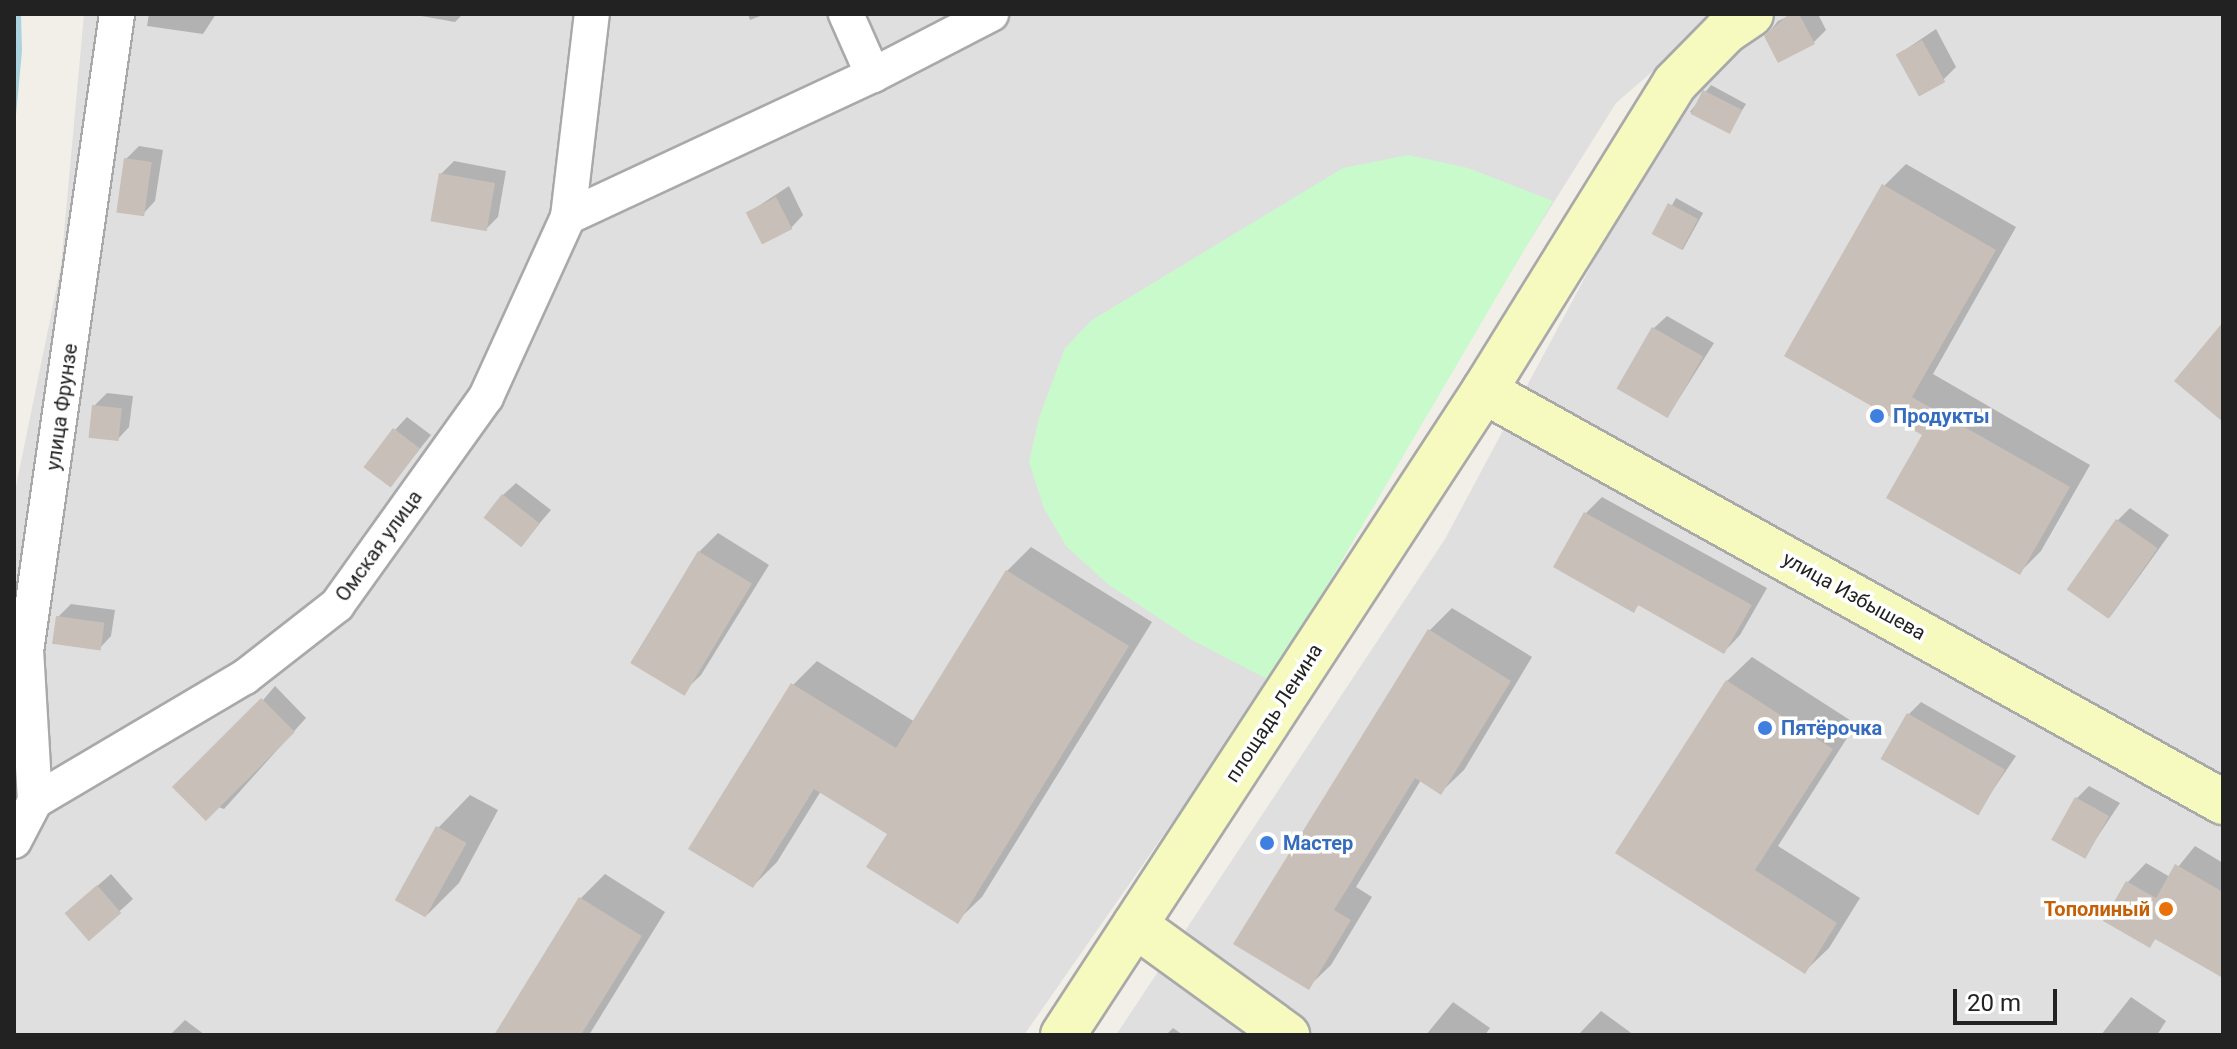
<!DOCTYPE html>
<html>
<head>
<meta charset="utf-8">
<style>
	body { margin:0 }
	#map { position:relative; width:2237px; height:1049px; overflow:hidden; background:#f2efe9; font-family:Roboto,sans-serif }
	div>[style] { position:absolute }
	.residential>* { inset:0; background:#e0dfdf }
	.park>* { inset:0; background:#c8facc }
	.water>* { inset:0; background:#aad3df }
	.shadow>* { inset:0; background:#0003; transform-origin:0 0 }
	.building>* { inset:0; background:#c7bfb8; transform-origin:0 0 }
	.roads { filter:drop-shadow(2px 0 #a9a9a9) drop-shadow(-2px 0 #a9a9a9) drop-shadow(0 2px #a9a9a9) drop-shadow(0 -2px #a9a9a9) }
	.street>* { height:34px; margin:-17px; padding:0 17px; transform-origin:17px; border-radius:17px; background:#fff }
	.secondary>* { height:44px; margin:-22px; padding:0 22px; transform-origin:22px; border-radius:22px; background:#f7fabf }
	.dots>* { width:22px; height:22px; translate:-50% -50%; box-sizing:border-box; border:4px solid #fff; border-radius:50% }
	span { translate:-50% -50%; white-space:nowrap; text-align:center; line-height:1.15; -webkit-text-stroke:7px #fff; paint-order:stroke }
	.street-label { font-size:20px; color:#222 }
	.shop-label { font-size:20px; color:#366cbe; font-weight:700 }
	.left { translate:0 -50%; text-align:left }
	.food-label { font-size:20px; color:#c56008; font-weight:700 }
	.right { translate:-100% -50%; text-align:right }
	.frame { position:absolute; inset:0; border:16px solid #222; pointer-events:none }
	.scale { position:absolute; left:1953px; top:989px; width:104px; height:36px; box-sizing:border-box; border:4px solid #222; border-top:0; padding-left:10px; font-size:24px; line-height:28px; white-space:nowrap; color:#222; -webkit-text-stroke:6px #fff; paint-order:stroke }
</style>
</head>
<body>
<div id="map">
	<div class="residential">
		<i style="clip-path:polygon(84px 14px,1719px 14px,1616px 103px,1475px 328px,1271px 681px,1024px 1035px,14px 1035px,14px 496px,61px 266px)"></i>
		<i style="clip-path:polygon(1777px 14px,2223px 14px,2223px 1035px,1116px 1035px,1445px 539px,1682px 96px,1738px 38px)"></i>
	</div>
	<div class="park">
		<i style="clip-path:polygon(1408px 155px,1468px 168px,1553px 201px,1271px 681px,1192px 640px,1109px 585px,1066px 546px,1044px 508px,1029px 462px,1039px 418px,1065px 348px,1092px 320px,1343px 168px)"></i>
	</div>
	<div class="water">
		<i style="clip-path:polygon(14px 14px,21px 14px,22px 51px,14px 136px)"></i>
	</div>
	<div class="shadow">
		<i style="clip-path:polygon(149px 14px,216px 14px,203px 34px,147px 26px)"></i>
		<i style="clip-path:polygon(410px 14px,463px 14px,455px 22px)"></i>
		<i style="clip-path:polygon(748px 14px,765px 14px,750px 20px)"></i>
		<i style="clip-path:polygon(1793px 14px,1818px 14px,1826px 30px,1814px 42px,1766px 36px,1778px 21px)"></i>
		<i style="clip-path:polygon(1936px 29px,1956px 67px,1943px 80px,1899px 54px)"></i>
		<i style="clip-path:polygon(1711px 85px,1746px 104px,1729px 132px,1690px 112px)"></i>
		<i style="clip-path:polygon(139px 146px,163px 150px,155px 201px,143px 214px,126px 159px)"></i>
		<i style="clip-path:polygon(454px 161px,506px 171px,498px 217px,485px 230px,441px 174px)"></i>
		<i style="clip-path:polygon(1906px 164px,2016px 227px,1933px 374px,2090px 465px,2041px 551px,2019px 573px,1925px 434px,1787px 355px,1884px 186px)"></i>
		<i style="clip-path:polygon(789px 186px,803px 215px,791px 228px,748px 213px)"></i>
		<i style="left:1676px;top:198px;width:31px;height:42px;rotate:29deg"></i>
		<i style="clip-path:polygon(1667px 316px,1714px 343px,1668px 416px,1654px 328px)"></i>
		<i style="clip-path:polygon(107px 393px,133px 396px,129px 427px,117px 440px,94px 406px)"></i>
		<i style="clip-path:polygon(407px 417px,431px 435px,390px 486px,395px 430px)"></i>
		<i style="clip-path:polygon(516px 483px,551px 510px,521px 545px,503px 495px)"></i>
		<i style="clip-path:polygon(1602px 497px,1767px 588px,1740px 635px,1724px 652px,1640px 604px,1633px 610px,1586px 513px)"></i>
		<i style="clip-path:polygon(2130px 508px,2169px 535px,2110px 617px,2117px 521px)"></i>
		<i style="clip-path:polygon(718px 533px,769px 565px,701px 675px,682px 693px,631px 662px,699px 552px)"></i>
		<i style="clip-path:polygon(1031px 547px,1152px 622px,982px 897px,957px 921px,890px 834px,821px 791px,777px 862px,753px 886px,793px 685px,817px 661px,915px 722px,1007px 571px)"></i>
		<i style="clip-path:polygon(71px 604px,115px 610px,111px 636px,99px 649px,58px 617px)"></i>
		<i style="clip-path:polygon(1452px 608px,1532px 657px,1464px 770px,1441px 792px,1421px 780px,1356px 887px,1372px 897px,1331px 965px,1308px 987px,1236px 943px,1429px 631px)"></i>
		<i style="clip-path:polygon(1752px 657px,1856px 724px,1778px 846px,1860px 898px,1829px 948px,1804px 972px,1618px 852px,1727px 681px)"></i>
		<i style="clip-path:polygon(275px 686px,306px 718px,224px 809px,183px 794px)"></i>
		<i style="clip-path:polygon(1921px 702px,2016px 756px,1978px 812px,1909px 714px)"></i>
		<i style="clip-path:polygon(2089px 786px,2120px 803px,2084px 857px,2077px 798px)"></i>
		<i style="clip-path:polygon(470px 795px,498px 810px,459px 883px,427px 915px,438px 828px)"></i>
		<i style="clip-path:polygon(2195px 846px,2223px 863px,2223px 971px,2156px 938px,2149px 945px,2106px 920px,2128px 882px,2146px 863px,2170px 877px)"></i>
		<i style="clip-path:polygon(111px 874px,133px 899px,89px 939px,80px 901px)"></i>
		<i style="clip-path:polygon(605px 874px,665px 912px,589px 1035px,496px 1035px,581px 898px)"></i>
		<i style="clip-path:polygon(2131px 997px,2166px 1021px,2157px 1035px,2101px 1035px)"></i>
		<i style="clip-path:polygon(1453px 1002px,1490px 1028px,1485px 1035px,1426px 1035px)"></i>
		<i style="clip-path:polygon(1601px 1011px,1634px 1035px,1578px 1035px)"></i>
		<i style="clip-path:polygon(185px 1020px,205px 1035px,170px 1035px)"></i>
		<i style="clip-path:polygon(1173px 1028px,1183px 1035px,1166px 1035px)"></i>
	</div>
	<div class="building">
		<i style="clip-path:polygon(1789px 14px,1799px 14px,1815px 44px,1778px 63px,1764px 36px)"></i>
		<i style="left:1922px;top:40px;width:48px;height:30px;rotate:61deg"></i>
		<i style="left:1703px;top:90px;width:44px;height:27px;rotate:27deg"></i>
		<i style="left:124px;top:158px;width:28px;height:55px;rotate:8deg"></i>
		<i style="left:439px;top:173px;width:57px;height:49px;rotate:10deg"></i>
		<i style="clip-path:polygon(1882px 184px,1996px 250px,1912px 397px,2070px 487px,2020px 575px,1886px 498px,1922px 435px,1784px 356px)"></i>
		<i style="left:776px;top:197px;width:36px;height:34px;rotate:63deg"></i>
		<i style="left:1668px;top:203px;width:34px;height:35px;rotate:28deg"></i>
		<i style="clip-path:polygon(2223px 322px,2223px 422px,2174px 381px)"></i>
		<i style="left:1652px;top:327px;width:59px;height:71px;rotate:30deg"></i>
		<i style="left:92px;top:405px;width:30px;height:33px;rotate:6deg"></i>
		<i style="left:393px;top:428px;width:34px;height:49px;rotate:37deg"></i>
		<i style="left:502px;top:494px;width:48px;height:30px;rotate:38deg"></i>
		<i style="clip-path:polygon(1584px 512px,1752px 605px,1724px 654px,1638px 605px,1634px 613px,1553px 567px)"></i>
		<i style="left:2116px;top:519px;width:51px;height:86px;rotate:35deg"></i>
		<i style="left:698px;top:551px;width:63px;height:131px;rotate:31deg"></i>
		<i style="clip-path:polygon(1006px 570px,1129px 646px,958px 924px,866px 867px,887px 834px,814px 789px,753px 888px,688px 849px,791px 683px,896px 748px)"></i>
		<i style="left:56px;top:616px;width:49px;height:28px;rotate:8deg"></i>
		<i style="clip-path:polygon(1428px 629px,1511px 681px,1441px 795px,1415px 778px,1334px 910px,1351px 920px,1309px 990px,1233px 944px)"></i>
		<i style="clip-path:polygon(1726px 680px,1833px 749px,1755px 870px,1837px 923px,1805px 974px,1615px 853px)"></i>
		<i style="left:261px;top:698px;width:48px;height:126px;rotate:45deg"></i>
		<i style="left:1907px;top:713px;width:113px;height:53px;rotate:30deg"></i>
		<i style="left:2075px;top:797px;width:39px;height:49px;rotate:29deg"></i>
		<i style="left:436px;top:826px;width:35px;height:85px;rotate:29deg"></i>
		<i style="clip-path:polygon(2175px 864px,2223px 892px,2223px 978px,2155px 939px,2150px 948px,2103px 921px,2126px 881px,2156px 898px)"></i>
		<i style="left:97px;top:885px;width:37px;height:43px;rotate:49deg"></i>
		<i style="clip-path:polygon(579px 897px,642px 936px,581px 1035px,494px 1035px)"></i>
	</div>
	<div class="roads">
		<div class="street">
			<i style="left:873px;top:75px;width:133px;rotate:-27.3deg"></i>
			<i style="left:568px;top:217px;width:336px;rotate:-25deg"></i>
			<i style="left:873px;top:75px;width:67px;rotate:-113.9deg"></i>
			<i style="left:35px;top:801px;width:150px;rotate:-93.4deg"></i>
			<i style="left:26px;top:651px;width:643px;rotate:-81.87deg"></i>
			<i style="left:14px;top:841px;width:45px;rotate:-62.3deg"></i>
			<i style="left:35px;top:801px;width:244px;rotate:-30.6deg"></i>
			<i style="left:245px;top:677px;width:117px;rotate:-38deg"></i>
			<i style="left:337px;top:605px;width:256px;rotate:-54.4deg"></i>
			<i style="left:486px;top:397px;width:198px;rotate:-65.5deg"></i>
			<i style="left:568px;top:217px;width:204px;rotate:-83.3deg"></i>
		</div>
		<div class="secondary">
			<i style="left:1484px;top:391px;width:846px;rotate:29.08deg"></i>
			<i style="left:1135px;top:925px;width:188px;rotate:35.9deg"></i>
			<i style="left:1063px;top:1035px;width:769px;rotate:-56.83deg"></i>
			<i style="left:1484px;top:391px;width:362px;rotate:-58.2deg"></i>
			<i style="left:1675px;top:83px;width:73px;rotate:-45.6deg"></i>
			<i style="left:1726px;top:31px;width:30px;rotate:-34deg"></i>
		</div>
	</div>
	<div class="dots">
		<i style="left:1877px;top:416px;background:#3f7fe0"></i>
		<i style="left:1765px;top:728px;background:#3f7fe0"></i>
		<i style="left:1267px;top:843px;background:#3f7fe0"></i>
		<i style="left:2166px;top:909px;background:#e8710a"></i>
	</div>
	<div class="street-label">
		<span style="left:62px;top:407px;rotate:-82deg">улица Фрунзе</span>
		<span style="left:379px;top:546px;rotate:-54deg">Омская улица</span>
		<span style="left:1854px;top:596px;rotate:29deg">улица Избышева</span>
		<span style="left:1274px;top:713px;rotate:-57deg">площадь Ленина</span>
	</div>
	<div class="shop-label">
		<span class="left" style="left:1893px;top:416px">Продукты</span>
		<span class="left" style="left:1781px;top:728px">Пятёрочка</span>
		<span class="left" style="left:1283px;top:843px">Мастер</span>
	</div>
	<div class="food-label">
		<span class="right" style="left:2150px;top:909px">Тополиный</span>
	</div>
	<div class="frame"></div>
	<div class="scale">20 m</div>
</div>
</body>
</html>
